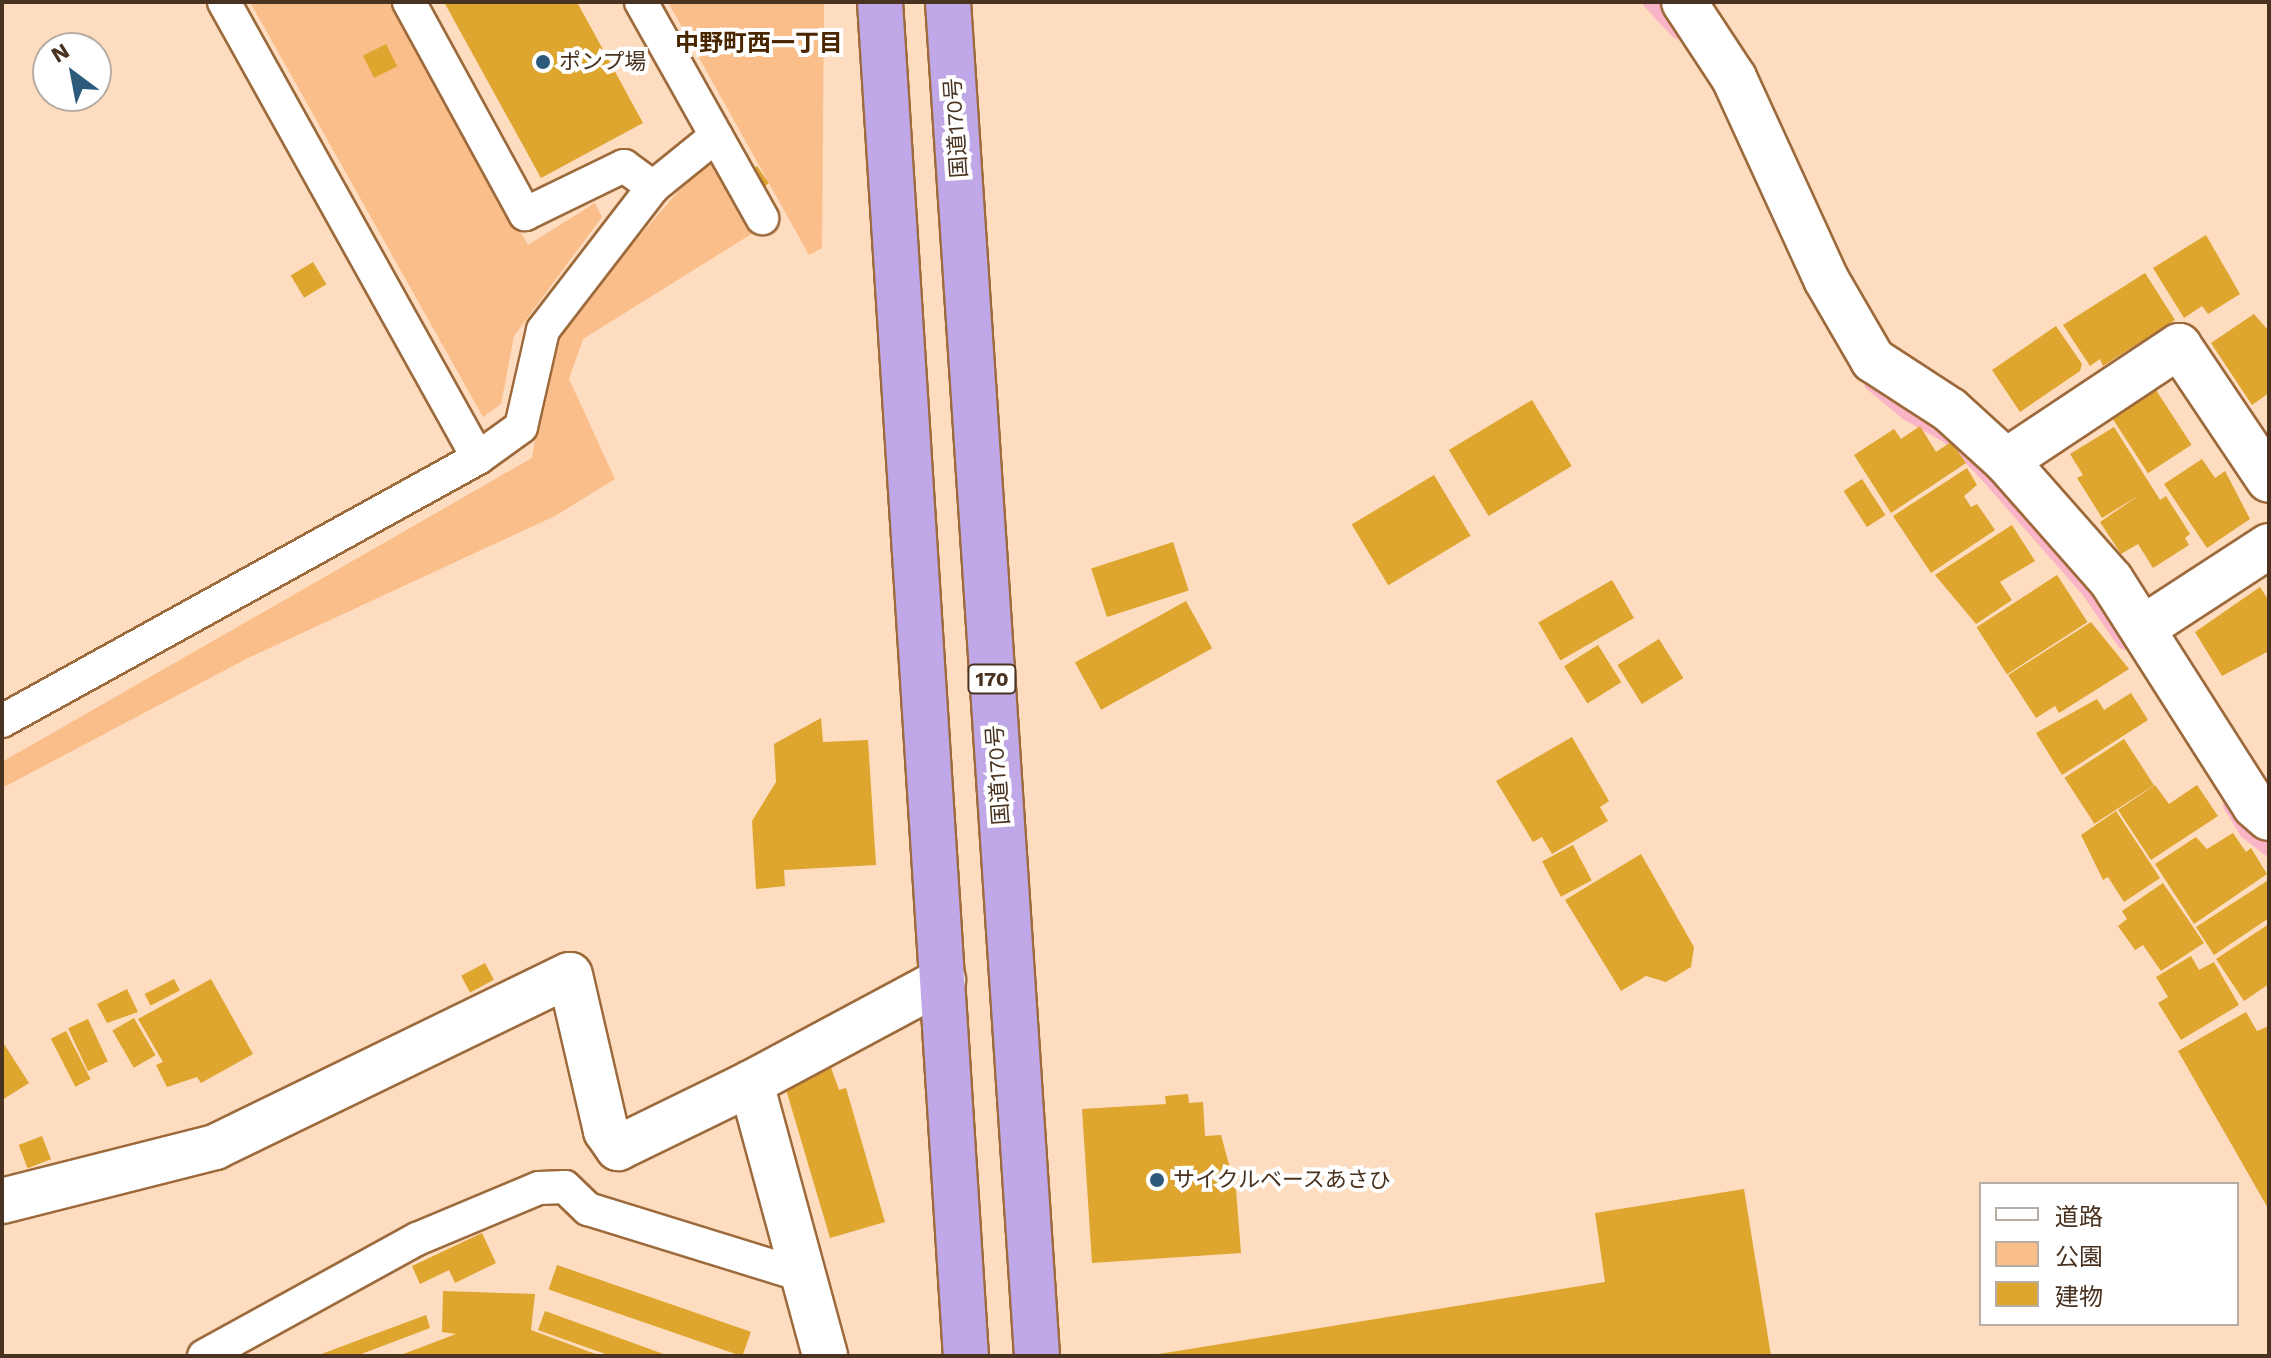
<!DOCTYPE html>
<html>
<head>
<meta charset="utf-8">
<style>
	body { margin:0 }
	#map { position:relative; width:2271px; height:1358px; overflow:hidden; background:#fedcbf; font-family:"Work Sans","Noto Sans JP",sans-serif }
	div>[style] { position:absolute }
	.green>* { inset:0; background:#fabe8b }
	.stream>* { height:16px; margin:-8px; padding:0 8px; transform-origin:8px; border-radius:8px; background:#fab4c7 }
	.building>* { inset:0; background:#dea52f; transform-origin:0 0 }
	.roads { filter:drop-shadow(2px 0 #9d6a3c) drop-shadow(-2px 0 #9d6a3c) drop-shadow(0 2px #9d6a3c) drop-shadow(0 -2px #9d6a3c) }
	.service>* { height:32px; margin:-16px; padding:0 16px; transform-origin:16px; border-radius:16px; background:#fff }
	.minor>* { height:44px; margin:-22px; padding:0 22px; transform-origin:22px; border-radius:22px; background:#fff }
	.trunk>* { height:44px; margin:-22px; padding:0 22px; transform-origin:22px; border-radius:22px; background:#c0a8e8 }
	.dots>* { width:22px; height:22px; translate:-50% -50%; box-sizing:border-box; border:4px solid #fff; border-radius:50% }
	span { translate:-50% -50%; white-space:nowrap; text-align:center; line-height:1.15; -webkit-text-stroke:8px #fff; paint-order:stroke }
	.shield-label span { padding:2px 6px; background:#fff; border:2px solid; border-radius:6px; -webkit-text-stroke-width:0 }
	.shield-label { font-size:20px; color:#49321f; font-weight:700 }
	.poi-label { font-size:22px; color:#49321f }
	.left { translate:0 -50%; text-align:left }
	.street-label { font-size:22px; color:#49321f }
	.neighbourhood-label { font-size:24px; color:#492500; font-weight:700 }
	.frame { position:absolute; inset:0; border:4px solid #49321f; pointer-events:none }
	.legend { position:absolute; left:1979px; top:1182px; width:260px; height:144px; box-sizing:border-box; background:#fff; border:2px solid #b6ada5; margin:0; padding:10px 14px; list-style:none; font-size:24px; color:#49321f }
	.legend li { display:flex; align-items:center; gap:16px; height:40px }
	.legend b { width:40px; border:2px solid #b6ada5 }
	.north { position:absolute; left:32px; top:32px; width:80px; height:80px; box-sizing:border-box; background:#fff; border:2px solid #b6ada5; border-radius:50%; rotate:328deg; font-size:22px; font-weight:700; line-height:32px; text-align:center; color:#49321f }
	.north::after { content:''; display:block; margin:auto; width:28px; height:36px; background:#2d5a7a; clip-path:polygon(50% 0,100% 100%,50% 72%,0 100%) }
</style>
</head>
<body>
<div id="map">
	<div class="green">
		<i style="clip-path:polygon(250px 2px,393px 2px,528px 245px,595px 203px,602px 217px,514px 336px,501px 404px,483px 417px)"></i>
		<i style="clip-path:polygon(668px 2px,824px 2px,822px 248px,809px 255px)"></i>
		<i style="clip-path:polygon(708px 157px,753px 233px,583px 339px,569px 379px,615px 479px,555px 516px,248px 658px,2px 788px,2px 762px,532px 458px,552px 337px)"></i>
	</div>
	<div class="stream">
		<i style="left:1651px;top:2px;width:40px;rotate:47deg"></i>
		<i style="left:1872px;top:383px;width:45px;rotate:39.6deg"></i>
		<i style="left:1907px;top:412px;width:48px;rotate:29.7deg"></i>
		<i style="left:1949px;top:436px;width:45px;rotate:44.1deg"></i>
		<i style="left:1981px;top:467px;width:164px;rotate:48.7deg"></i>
		<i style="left:2089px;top:590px;width:63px;rotate:55.3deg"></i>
		<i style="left:2231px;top:805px;width:31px;rotate:58deg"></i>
		<i style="left:2247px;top:831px;width:28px;rotate:38deg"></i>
	</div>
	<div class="building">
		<i style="clip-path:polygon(444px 2px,577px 2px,643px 123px,541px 178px)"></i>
		<i style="left:386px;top:44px;width:25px;height:26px;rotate:63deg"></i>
		<i style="left:757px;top:166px;width:21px;height:9px;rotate:55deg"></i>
		<i style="clip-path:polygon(2206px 235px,2240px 294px,2208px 314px,2202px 306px,2184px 318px,2153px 268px)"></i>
		<i style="left:313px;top:262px;width:26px;height:26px;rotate:59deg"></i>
		<i style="clip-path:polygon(2145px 273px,2175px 320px,2103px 366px,2100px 359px,2090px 366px,2063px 325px)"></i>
		<i style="clip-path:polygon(2254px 314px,2269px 331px,2269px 393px,2252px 405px,2211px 343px)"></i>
		<i style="clip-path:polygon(2056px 326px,2082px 364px,2080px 371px,2020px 412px,1992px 370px)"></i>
		<i style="left:2154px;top:387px;width:69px;height:52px;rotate:57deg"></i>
		<i style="left:1532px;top:400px;width:77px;height:97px;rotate:59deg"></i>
		<i style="clip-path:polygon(1920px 426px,1936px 452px,1951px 442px,1966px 463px,1891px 513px,1854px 455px,1894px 429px,1901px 439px)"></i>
		<i style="clip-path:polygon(2114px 427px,2160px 500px,2166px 496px,2190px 534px,2185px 538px,2189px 545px,2153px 568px,2138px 544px,2121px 554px,2100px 522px,2141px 494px,2102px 518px,2077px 478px,2083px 475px,2070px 454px)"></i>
		<i style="clip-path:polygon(2202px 459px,2215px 478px,2225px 471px,2250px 519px,2207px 548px,2164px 484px)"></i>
		<i style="clip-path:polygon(1967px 468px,1977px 485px,1964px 496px,1971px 507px,1977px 504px,1995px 530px,1931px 573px,1893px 516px)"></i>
		<i style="left:1434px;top:475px;width:71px;height:96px;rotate:59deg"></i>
		<i style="left:1862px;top:479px;width:43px;height:22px;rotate:57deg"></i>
		<i style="clip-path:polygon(2012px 525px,2035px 561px,2000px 582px,2012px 600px,1976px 624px,1935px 575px)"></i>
		<i style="left:1173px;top:542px;width:51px;height:86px;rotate:72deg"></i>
		<i style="left:2057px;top:575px;width:56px;height:96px;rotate:57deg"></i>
		<i style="left:1612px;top:580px;width:44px;height:85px;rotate:60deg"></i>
		<i style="clip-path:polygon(2260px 587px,2269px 601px,2269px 651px,2222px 676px,2195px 632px)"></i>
		<i style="left:1186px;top:601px;width:54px;height:127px;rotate:61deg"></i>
		<i style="clip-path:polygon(2091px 622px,2129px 669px,2059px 713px,2055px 706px,2036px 718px,2008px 675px)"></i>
		<i style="left:1659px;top:639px;width:46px;height:49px;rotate:58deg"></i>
		<i style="left:1598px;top:645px;width:44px;height:40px;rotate:58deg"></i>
		<i style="clip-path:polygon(2131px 693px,2148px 720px,2062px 775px,2036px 733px,2097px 699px,2104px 710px)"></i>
		<i style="clip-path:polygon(821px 718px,823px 742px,868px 740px,876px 865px,784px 870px,785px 886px,756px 889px,752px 821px,776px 782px,774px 744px)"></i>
		<i style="clip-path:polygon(1572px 737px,1609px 801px,1600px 807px,1608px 821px,1552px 854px,1542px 837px,1533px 842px,1496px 781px)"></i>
		<i style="left:2124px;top:739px;width:55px;height:71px;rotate:57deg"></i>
		<i style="clip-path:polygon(2155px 785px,2169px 804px,2197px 785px,2218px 816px,2151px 860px,2118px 810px)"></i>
		<i style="clip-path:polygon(2116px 811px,2160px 878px,2124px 902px,2108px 877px,2103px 880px,2081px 835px)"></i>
		<i style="clip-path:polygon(2233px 833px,2246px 852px,2251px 848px,2267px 874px,2194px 924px,2155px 864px,2196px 837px,2207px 849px)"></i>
		<i style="left:1573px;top:845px;width:40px;height:35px;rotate:62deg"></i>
		<i style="clip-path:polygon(1641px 854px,1694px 947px,1691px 967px,1666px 982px,1646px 976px,1621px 991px,1565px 900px)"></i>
		<i style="clip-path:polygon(2267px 881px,2269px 918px,2214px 955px,2196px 927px)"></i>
		<i style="clip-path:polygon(2163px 883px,2204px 943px,2161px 971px,2143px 945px,2135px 950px,2118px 926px,2127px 919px,2122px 911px)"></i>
		<i style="clip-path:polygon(2269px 924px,2269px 984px,2244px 1001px,2216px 959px)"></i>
		<i style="clip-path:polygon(2191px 956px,2199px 970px,2214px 962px,2239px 1005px,2181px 1040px,2158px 1003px,2168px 997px,2156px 977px)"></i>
		<i style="left:485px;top:963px;width:19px;height:27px;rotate:62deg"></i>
		<i style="left:174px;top:979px;width:13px;height:33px;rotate:63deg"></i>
		<i style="clip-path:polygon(211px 979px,253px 1054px,201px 1083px,197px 1077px,167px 1087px,156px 1065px,163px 1062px,138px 1019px)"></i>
		<i style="clip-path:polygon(127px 989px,138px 1012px,107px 1023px,97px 1004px)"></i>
		<i style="clip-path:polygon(2246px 1012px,2257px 1031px,2269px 1026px,2269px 1210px,2178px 1051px)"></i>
		<i style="left:134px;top:1018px;width:43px;height:25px;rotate:60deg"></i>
		<i style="left:88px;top:1019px;width:47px;height:22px;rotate:65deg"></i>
		<i style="left:66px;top:1031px;width:54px;height:17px;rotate:63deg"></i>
		<i style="clip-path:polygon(2px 1041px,29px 1083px,2px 1100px)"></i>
		<i style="clip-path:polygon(828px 1059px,839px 1090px,846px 1088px,885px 1222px,830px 1238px,785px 1086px)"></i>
		<i style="clip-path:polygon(1188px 1094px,1189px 1103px,1203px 1102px,1205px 1136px,1221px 1135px,1236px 1190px,1241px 1253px,1092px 1263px,1082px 1109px,1166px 1104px,1165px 1096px)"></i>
		<i style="left:42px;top:1136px;width:25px;height:25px;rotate:69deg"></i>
		<i style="clip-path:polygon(1744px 1189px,1771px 1356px,1146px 1356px,1605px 1282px,1595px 1213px)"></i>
		<i style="clip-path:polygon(482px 1233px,496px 1263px,455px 1283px,449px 1270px,420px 1284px,412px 1266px)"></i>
		<i style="left:557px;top:1265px;width:205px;height:26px;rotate:19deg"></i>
		<i style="clip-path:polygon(443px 1291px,535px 1294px,531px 1330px,601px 1356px,398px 1356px,456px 1334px,442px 1332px)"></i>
		<i style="clip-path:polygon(545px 1311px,669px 1356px,611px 1356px,538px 1330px)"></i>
		<i style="clip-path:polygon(426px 1315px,430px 1328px,356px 1356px,316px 1356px)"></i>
	</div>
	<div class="roads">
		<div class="service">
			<i style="left:224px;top:2px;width:522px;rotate:60.88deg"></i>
			<i style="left:409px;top:2px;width:242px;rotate:61.3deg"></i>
			<i style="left:525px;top:214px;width:110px;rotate:-25.9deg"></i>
			<i style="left:624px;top:166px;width:36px;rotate:36deg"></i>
			<i style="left:641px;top:2px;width:248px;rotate:60.7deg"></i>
			<i style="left:2px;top:721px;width:544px;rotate:-28.92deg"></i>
			<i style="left:478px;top:458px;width:53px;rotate:-35.8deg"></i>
			<i style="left:521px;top:427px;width:99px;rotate:-77.2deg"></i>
			<i style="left:543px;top:330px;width:180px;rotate:-52.4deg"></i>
			<i style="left:653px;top:187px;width:81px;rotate:-39deg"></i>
			<i style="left:204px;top:1356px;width:243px;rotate:-28.8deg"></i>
			<i style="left:417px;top:1239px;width:132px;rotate:-22.7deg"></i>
			<i style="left:539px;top:1188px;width:26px;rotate:-2deg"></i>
			<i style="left:565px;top:1187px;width:32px;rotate:44deg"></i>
			<i style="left:588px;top:1209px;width:226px;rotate:17.2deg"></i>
		</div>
		<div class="minor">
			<i style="left:1684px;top:2px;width:91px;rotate:56.7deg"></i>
			<i style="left:1734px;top:78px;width:221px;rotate:65.4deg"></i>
			<i style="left:1826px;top:279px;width:94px;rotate:59.9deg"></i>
			<i style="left:1873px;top:360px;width:92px;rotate:33deg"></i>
			<i style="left:1950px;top:410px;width:76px;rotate:42.3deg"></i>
			<i style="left:2006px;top:461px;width:159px;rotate:48.6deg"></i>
			<i style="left:2111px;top:580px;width:268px;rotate:57.5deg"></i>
			<i style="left:2255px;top:806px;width:18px;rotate:41deg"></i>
			<i style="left:2006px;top:461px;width:208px;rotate:-33.6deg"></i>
			<i style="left:2179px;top:346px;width:161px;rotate:56.1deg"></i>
			<i style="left:2143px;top:628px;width:150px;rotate:-33.1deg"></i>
			<i style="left:751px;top:1083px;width:218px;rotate:-28.2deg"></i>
			<i style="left:2px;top:1201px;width:220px;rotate:-14.2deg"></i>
			<i style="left:215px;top:1147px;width:394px;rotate:-25.9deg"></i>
			<i style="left:570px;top:975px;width:160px;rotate:77deg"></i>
			<i style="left:606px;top:1131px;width:21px;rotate:55deg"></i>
			<i style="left:618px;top:1148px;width:148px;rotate:-26deg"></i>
			<i style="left:751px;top:1083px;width:283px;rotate:74.8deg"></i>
		</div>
		<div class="trunk">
			<i style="left:880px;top:2px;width:1357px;rotate:86.37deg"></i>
			<i style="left:948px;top:2px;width:1357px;rotate:86.24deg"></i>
		</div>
	</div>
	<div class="dots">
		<i style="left:543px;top:62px;background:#2d5a7a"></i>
		<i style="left:1157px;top:1180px;background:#2d5a7a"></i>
	</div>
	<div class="shield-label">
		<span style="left:992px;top:679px">170</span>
	</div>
	<div class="poi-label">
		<span class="left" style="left:559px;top:62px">ポンプ場</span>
		<span class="left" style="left:1173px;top:1180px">サイクルベースあさひ</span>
	</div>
	<div class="street-label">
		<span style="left:956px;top:128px;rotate:-94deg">国道170号</span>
		<span style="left:998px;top:775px;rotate:-94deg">国道170号</span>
	</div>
	<div class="neighbourhood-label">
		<span style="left:759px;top:44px">中野町西一丁目</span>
	</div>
	<div class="frame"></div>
	<ul class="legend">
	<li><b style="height:10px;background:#fff"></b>道路</li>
	<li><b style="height:22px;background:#fabe8b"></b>公園</li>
	<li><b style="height:22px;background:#dea52f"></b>建物</li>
	</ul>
	<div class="north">N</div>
</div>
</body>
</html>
